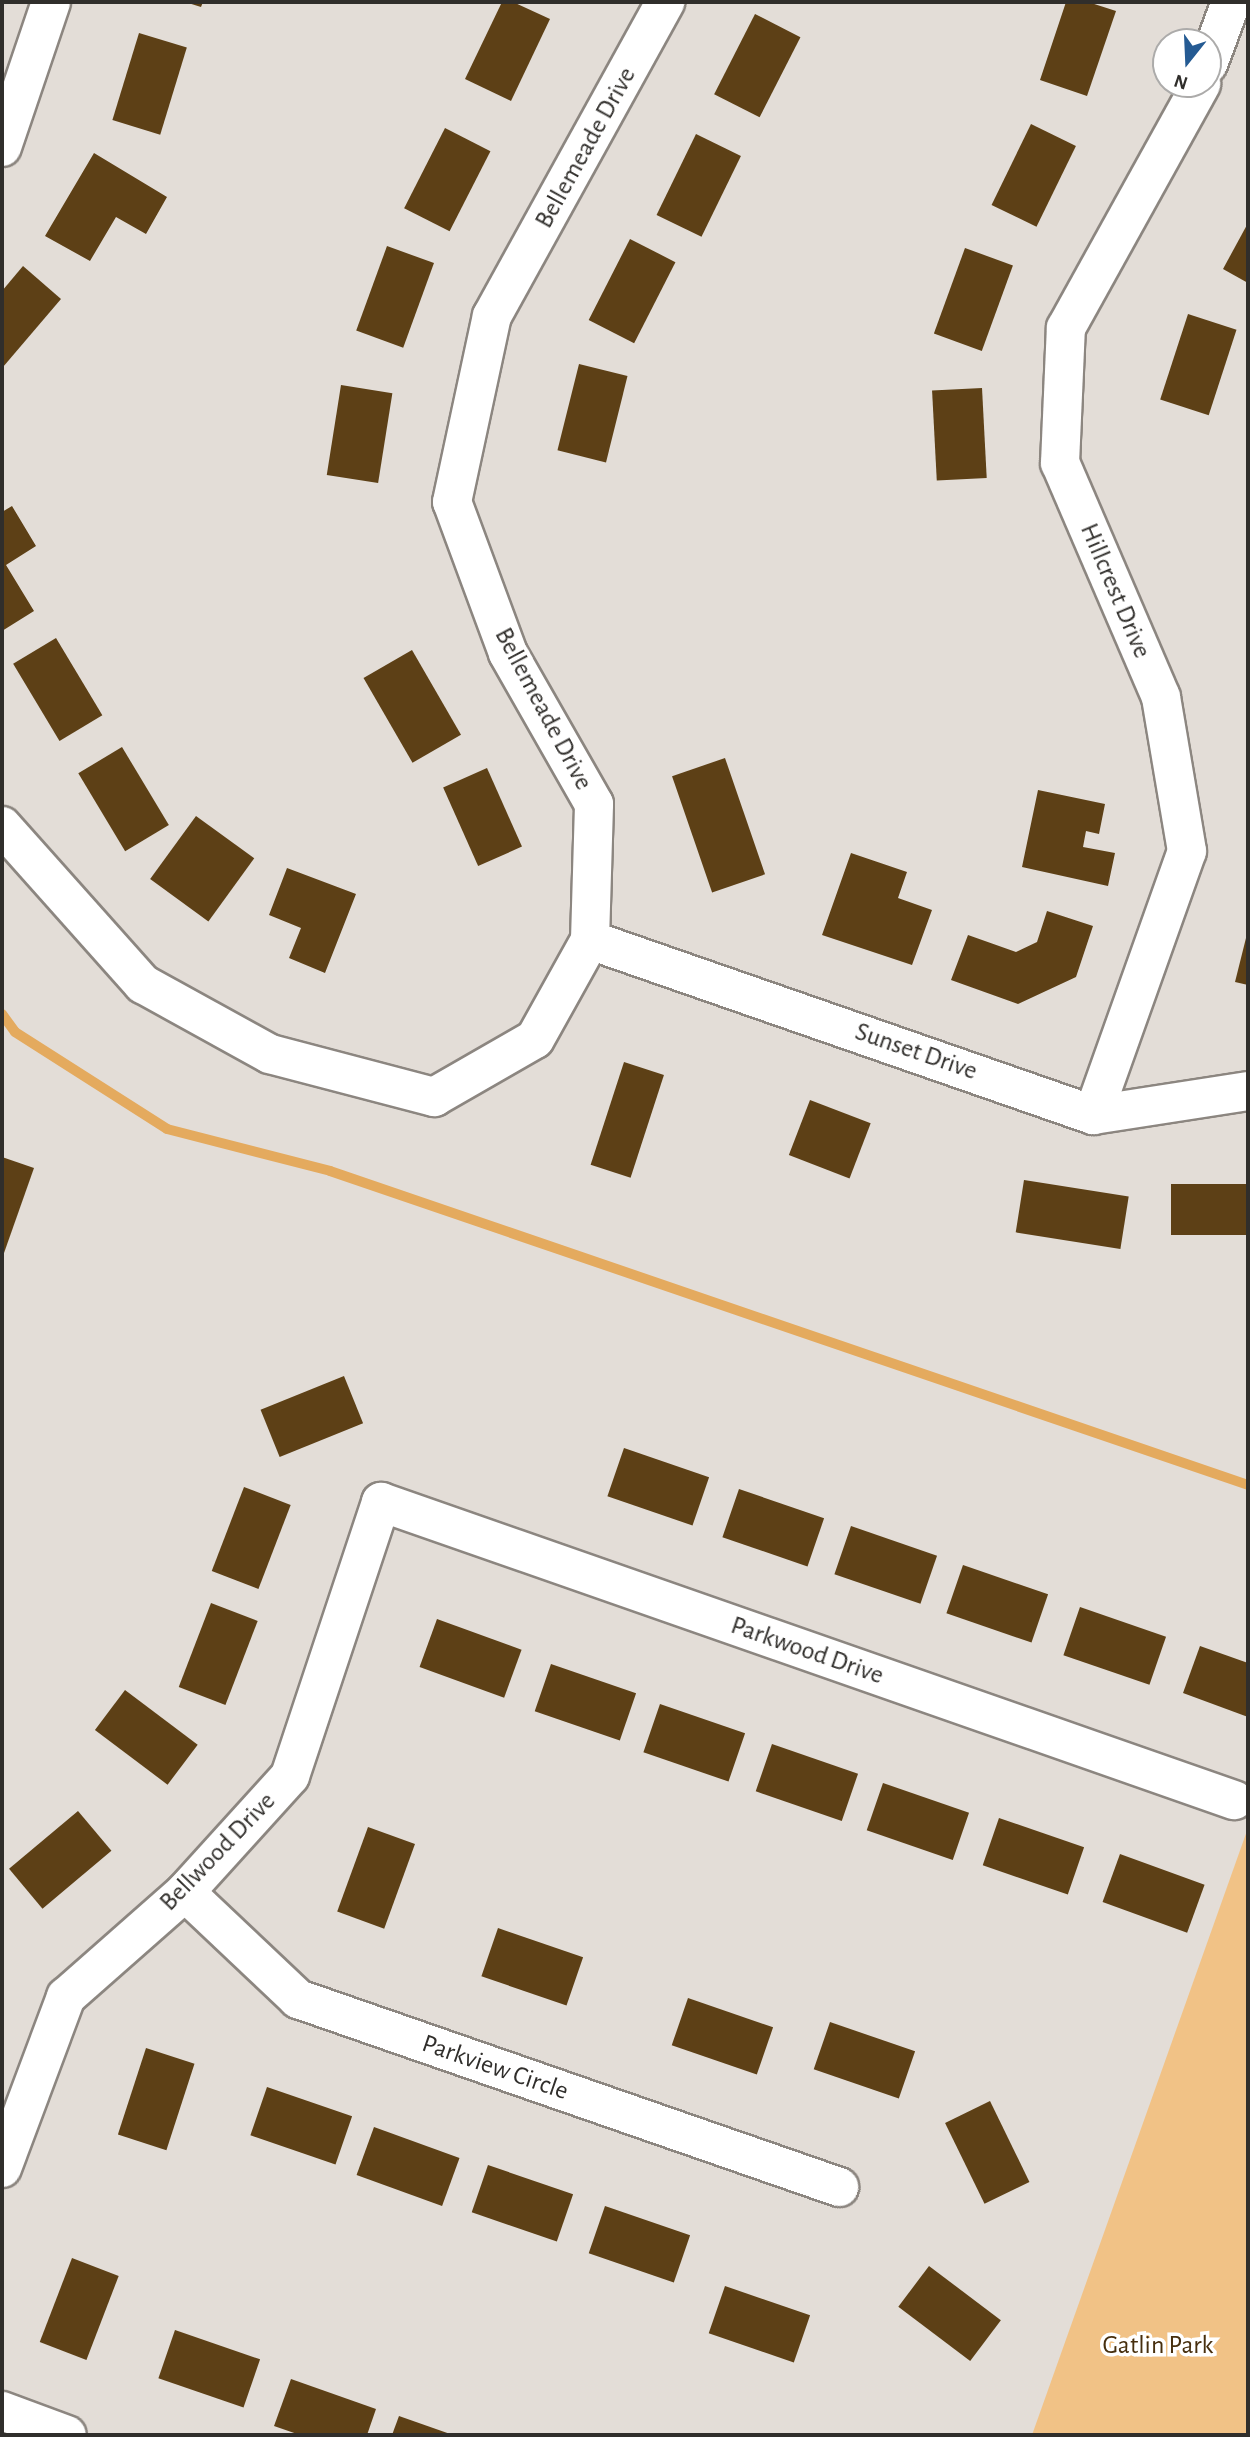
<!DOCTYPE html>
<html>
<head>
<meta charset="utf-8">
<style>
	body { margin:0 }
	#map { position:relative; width:1250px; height:2437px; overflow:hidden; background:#e3ddd7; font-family:"Alegreya Sans",sans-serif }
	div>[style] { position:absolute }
	.green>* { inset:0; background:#f1c286 }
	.stream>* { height:10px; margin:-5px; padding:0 5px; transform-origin:5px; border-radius:5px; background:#e4aa5e }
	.building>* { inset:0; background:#5d4016; transform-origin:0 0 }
	.roads { filter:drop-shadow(2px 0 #8c8680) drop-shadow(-2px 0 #8c8680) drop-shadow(0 2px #8c8680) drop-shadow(0 -2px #8c8680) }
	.minor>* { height:38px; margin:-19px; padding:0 19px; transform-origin:19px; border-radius:19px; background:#fff }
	span { translate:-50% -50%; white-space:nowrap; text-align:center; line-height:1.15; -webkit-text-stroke:7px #fff; paint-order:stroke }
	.street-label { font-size:26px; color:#302e2b }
	.park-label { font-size:26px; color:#472f0e }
	.frame { position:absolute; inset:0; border:4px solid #302e2b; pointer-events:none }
	.north { position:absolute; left:1152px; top:28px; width:70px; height:70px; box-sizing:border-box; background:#fff; border:2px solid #acabaa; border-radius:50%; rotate:198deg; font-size:19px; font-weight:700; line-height:28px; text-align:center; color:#302e2b }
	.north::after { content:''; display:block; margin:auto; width:24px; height:32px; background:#255b93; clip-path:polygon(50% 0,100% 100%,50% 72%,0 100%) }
</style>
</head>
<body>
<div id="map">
	<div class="green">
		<i style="clip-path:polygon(1248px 1828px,1248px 2435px,1032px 2435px)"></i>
	</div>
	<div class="stream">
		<i style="left:2px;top:1014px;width:22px;rotate:54deg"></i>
		<i style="left:15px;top:1032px;width:180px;rotate:32.5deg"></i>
		<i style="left:167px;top:1129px;width:168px;rotate:14.4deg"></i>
		<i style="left:330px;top:1171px;width:970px;rotate:18.88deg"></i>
	</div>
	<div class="building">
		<i style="clip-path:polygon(185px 2px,203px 2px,201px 7px)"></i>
		<i style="clip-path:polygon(502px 2px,513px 2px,550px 19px,511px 101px,465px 79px)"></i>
		<i style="clip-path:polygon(1066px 2px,1088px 2px,1116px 11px,1087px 96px,1040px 80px)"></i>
		<i style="left:755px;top:14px;width:51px;height:90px;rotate:27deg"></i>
		<i style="left:139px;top:33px;width:50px;height:91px;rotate:17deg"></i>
		<i style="left:1031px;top:124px;width:50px;height:90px;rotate:26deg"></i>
		<i style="left:445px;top:128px;width:51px;height:90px;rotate:27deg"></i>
		<i style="left:696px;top:134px;width:50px;height:90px;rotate:26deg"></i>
		<i style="clip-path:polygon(94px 153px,167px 197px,146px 234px,116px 217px,90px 261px,45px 236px)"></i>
		<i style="clip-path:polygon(1248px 223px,1248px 283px,1223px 269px)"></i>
		<i style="left:630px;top:239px;width:51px;height:91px;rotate:27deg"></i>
		<i style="left:387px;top:246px;width:50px;height:90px;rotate:20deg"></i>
		<i style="left:965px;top:248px;width:51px;height:91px;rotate:20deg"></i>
		<i style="clip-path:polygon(23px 266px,61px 299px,3px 367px,2px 291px)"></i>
		<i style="left:1188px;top:314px;width:51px;height:90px;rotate:18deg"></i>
		<i style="left:579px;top:364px;width:50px;height:89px;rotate:14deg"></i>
		<i style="left:341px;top:385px;width:52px;height:91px;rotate:9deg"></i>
		<i style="left:982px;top:388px;width:90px;height:50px;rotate:87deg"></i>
		<i style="clip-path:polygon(12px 506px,36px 546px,6px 565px,34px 611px,2px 631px,2px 512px)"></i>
		<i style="left:56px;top:638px;width:90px;height:50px;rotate:59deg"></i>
		<i style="left:412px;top:650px;width:98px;height:56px;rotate:60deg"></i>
		<i style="left:122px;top:747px;width:91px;height:51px;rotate:59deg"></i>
		<i style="left:725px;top:758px;width:123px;height:56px;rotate:71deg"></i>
		<i style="left:487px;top:768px;width:86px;height:48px;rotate:66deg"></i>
		<i style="clip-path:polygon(1038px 790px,1105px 804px,1099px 834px,1086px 831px,1083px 847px,1115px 853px,1108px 886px,1022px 867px)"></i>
		<i style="left:196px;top:816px;width:72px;height:78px;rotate:36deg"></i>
		<i style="clip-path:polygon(851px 853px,907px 872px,898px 898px,932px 910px,912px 965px,822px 935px)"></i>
		<i style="clip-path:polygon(287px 868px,356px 894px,325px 973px,289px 958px,301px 928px,269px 915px)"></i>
		<i style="clip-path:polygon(1047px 911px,1093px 926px,1076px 977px,1018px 1004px,951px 980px,968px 935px,1016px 952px,1037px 942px)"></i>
		<i style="clip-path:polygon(1247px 934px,1248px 935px,1248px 985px,1235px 982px)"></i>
		<i style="left:624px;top:1062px;width:42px;height:108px;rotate:18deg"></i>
		<i style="left:810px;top:1100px;width:65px;height:59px;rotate:21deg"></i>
		<i style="clip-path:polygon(2px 1157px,34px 1168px,4px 1253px,2px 1252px)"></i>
		<i style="left:1024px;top:1180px;width:106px;height:53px;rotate:9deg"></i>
		<i style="left:1248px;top:1184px;width:51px;height:77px;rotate:90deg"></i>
		<i style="left:344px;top:1376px;width:51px;height:90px;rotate:68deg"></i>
		<i style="left:624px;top:1448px;width:90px;height:51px;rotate:19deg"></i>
		<i style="left:244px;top:1487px;width:50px;height:90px;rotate:21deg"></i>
		<i style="left:739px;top:1489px;width:90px;height:51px;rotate:19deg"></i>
		<i style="left:851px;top:1526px;width:91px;height:51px;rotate:19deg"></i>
		<i style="left:963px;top:1565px;width:90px;height:51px;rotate:19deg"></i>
		<i style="left:211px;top:1603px;width:50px;height:90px;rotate:21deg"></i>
		<i style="left:1080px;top:1607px;width:91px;height:51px;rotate:19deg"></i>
		<i style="left:437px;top:1619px;width:90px;height:51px;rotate:20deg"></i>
		<i style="clip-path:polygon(1200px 1646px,1248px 1663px,1248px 1717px,1183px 1693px)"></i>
		<i style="left:551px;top:1664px;width:90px;height:50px;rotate:19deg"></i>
		<i style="left:125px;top:1690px;width:91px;height:50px;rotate:37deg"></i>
		<i style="left:660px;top:1704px;width:90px;height:51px;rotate:19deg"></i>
		<i style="left:772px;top:1744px;width:91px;height:50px;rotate:19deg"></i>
		<i style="left:883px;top:1783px;width:91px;height:50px;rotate:19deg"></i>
		<i style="left:78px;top:1811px;width:52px;height:90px;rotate:50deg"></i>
		<i style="left:999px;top:1818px;width:90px;height:50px;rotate:19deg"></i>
		<i style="left:368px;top:1827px;width:50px;height:90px;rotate:20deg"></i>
		<i style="left:1120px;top:1854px;width:90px;height:51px;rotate:20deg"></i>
		<i style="left:498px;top:1928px;width:90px;height:51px;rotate:19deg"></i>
		<i style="left:688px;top:1998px;width:90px;height:50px;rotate:19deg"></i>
		<i style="left:830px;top:2022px;width:90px;height:50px;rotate:19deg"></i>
		<i style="left:146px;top:2048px;width:51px;height:91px;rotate:18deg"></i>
		<i style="left:267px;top:2087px;width:90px;height:51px;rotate:19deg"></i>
		<i style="left:990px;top:2101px;width:90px;height:50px;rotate:64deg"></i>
		<i style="left:374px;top:2127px;width:91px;height:51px;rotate:20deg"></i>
		<i style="left:488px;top:2165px;width:90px;height:50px;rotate:19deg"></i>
		<i style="left:605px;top:2206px;width:90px;height:50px;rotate:19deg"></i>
		<i style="left:72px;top:2258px;width:50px;height:90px;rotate:21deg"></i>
		<i style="left:929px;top:2266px;width:90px;height:51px;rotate:37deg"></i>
		<i style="left:725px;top:2286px;width:90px;height:50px;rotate:19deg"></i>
		<i style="left:175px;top:2330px;width:90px;height:51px;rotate:19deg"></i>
		<i style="clip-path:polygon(291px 2379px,376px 2409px,367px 2435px,300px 2435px,274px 2426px)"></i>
		<i style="clip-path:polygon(399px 2416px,453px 2435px,392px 2435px)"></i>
	</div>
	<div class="roads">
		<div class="minor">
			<i style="left:1208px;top:64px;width:66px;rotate:-69.6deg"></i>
			<i style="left:2px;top:147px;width:153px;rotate:-71.3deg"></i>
			<i style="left:2px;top:826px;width:212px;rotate:48.3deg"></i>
			<i style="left:143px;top:984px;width:145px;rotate:28.9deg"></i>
			<i style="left:270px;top:1054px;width:170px;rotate:14.7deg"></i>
			<i style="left:434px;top:1097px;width:116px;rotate:-29.9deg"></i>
			<i style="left:535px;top:1039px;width:113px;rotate:-60.9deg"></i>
			<i style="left:590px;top:940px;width:136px;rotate:-88.3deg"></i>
			<i style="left:594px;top:804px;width:174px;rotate:-119.7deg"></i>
			<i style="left:508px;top:653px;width:161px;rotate:-110.3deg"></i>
			<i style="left:452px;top:502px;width:190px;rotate:-77.9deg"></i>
			<i style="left:492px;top:316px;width:359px;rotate:-61.1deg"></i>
			<i style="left:590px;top:940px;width:533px;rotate:19.18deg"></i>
			<i style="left:1093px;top:1115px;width:157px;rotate:-8.8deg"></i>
			<i style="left:1093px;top:1115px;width:280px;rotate:-70.4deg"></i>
			<i style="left:1187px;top:851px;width:156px;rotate:-99.6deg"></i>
			<i style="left:1161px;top:697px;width:255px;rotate:-113.3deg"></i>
			<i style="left:1060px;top:463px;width:135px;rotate:-87.5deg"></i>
			<i style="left:1066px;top:328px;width:279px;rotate:-61deg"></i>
			<i style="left:185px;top:1892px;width:156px;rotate:43.4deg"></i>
			<i style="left:298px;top:1999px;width:573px;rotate:19.16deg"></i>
			<i style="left:2px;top:2168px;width:183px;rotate:-69.5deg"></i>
			<i style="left:66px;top:1997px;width:159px;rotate:-41.4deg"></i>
			<i style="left:185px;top:1892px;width:156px;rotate:-47.8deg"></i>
			<i style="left:290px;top:1776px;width:289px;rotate:-71.6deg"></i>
			<i style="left:381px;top:1502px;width:904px;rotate:19.26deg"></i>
			<i style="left:2px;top:2411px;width:69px;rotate:20.3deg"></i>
		</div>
	</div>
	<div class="street-label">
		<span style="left:586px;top:148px;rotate:-61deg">Bellemeade Drive</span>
		<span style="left:1115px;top:591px;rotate:67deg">Hillcrest Drive</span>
		<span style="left:543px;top:709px;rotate:62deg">Bellemeade Drive</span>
		<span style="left:916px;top:1052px;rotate:19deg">Sunset Drive</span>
		<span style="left:807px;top:1651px;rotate:19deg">Parkwood Drive</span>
		<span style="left:218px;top:1852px;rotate:-46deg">Bellwood Drive</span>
		<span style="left:495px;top:2068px;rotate:19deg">Parkview Circle</span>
	</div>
	<div class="park-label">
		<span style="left:1158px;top:2346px">Gatlin Park</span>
	</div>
	<div class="frame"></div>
	<div class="north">N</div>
</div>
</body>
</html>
